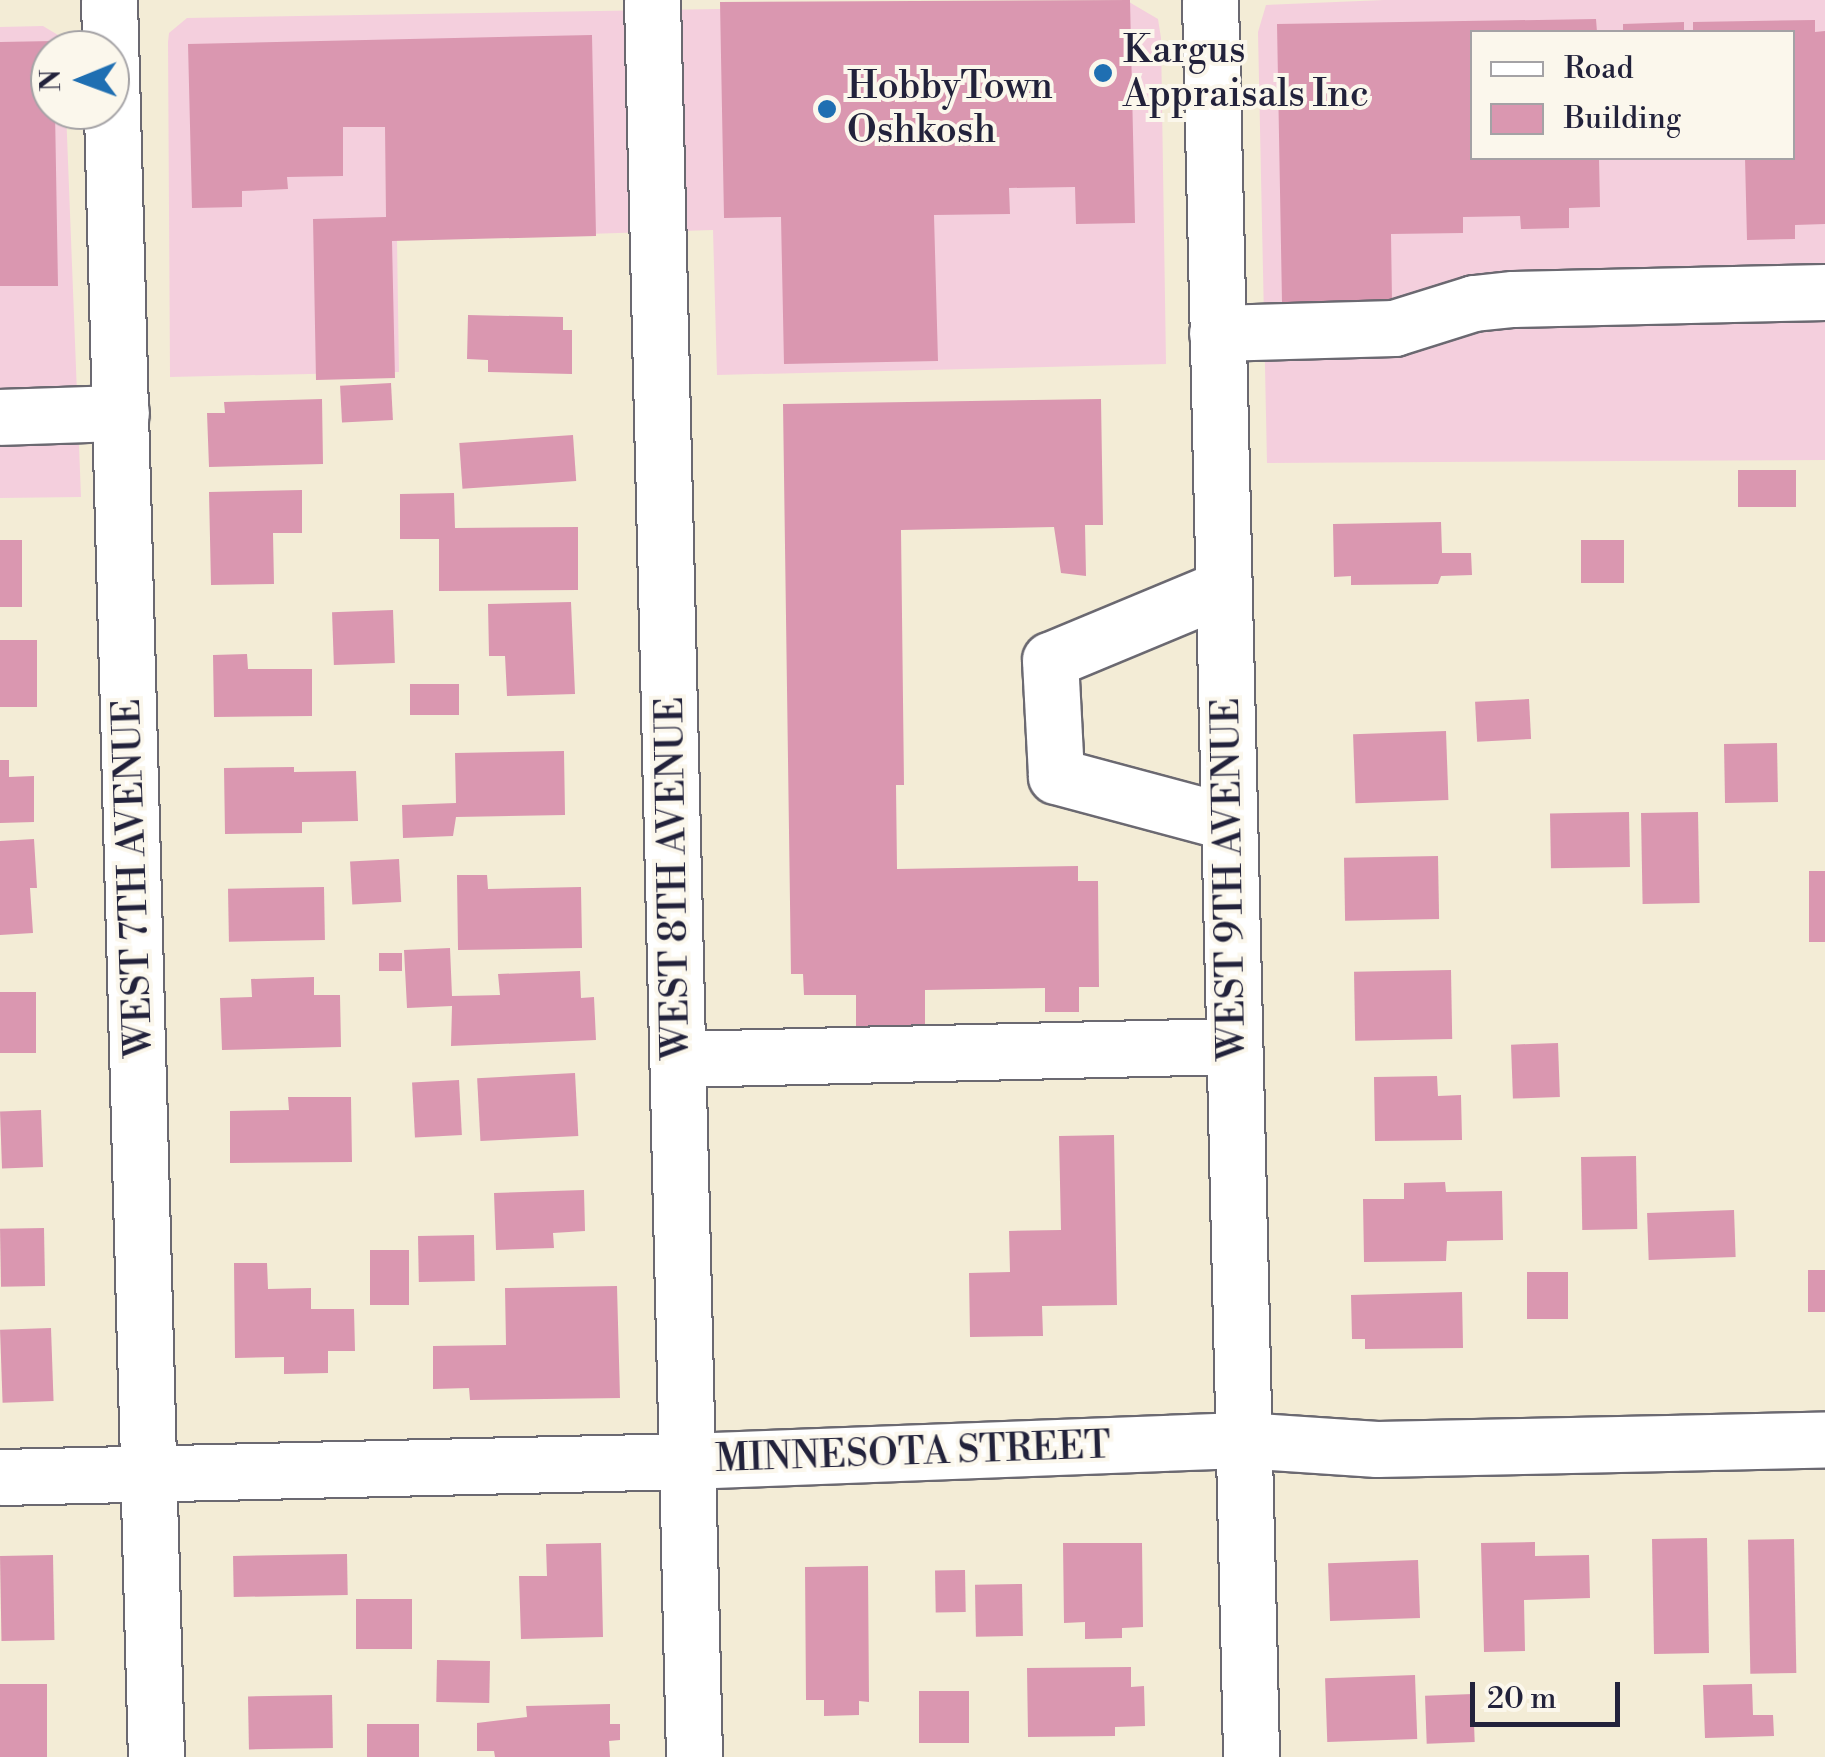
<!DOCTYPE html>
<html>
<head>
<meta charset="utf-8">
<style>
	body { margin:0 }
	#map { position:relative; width:1825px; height:1757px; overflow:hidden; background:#f3ecd6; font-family:"Libre Bodoni",serif }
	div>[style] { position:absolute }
	.built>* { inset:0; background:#f4cfdd }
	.building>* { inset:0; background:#da97b0; transform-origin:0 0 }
	.roads { filter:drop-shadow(2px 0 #6b6971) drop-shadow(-2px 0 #6b6971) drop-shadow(0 2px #6b6971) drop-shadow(0 -2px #6b6971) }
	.minor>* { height:55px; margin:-27.5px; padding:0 27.5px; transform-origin:27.5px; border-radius:27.5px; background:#fff }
	.major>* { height:55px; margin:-27.5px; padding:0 27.5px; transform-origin:27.5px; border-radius:27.5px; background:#fff }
	.dots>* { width:28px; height:28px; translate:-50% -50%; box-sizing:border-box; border:5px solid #fbf7ec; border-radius:50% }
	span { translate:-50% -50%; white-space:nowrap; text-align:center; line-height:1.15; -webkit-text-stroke:8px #fbf7ec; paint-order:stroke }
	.poi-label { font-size:38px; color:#22223b }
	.left { translate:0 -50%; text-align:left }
	.street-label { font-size:38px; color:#22223b }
	.legend { position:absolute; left:1470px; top:30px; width:325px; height:130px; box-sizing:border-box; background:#fbf7ec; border:2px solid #a4a2a5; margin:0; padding:12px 18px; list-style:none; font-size:30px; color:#22223b }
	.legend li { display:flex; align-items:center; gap:20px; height:50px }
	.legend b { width:50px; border:2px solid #a4a2a5 }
	.north { position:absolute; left:30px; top:30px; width:100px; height:100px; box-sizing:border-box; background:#fbf7ec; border:2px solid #a4a2a5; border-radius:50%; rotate:269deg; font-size:28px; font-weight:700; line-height:40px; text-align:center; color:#22223b }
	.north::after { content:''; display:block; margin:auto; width:35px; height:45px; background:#1f6fb2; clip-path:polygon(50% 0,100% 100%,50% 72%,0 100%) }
	.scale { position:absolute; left:1470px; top:1682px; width:150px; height:45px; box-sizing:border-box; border:5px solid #22223b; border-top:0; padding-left:12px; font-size:30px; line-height:35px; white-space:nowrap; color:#22223b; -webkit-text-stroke:8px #fbf7ec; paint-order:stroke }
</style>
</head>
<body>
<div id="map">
	<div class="built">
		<i style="clip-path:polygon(evenodd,1825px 0,1825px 460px,1267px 463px,1258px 32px,1266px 5px,1384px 0,1825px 0,1472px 32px,1792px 32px,1792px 158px,1472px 158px,1472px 32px)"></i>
		<i style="clip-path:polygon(1129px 2px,1158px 19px,1161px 38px,1166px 364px,717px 375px,713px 230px,397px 240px,399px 372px,170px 377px,168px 42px,169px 33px,187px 18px)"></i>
		<i style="clip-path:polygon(43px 26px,63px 38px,68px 50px,50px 50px,50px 110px,66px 110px,81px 497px,0 498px,0 27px)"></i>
	</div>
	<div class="building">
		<i style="clip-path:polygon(1130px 0,1135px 223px,1076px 224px,1075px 187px,1009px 188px,1010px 214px,934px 215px,938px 361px,784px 364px,781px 217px,724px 218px,720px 2px)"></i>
		<i style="clip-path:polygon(1596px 19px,1597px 32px,1472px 32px,1472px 158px,1599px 158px,1600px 207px,1569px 208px,1569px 228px,1521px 229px,1520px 216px,1463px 217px,1463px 233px,1391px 234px,1392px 301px,1282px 303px,1277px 24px)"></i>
		<i style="clip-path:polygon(1815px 20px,1815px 32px,1825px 31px,1825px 224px,1795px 225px,1795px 239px,1747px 240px,1745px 158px,1792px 158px,1792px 32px,1693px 32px,1693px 22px)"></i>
		<i style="clip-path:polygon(1684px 22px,1684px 32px,1623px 32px,1623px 24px)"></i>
		<i style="clip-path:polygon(592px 35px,596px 236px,392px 241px,395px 378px,316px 380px,313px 219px,386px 217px,385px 127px,343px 127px,343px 176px,287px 177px,288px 189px,242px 191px,242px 207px,192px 208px,188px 44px)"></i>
		<i style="clip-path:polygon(54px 41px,50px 110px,55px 110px,58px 286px,0 286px,0 42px)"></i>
		<i style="clip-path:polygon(468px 315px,563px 317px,563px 330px,572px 330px,572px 374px,488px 372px,488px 360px,467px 359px)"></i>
		<i style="left:391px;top:383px;width:37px;height:51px;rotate:87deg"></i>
		<i style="clip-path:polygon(322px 399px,323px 464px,209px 467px,207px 413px,225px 413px,224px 402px)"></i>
		<i style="clip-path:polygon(1101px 399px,1103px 525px,1085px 525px,1086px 576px,1061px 573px,1054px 527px,901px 530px,904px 785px,896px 785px,897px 869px,1078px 866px,1078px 881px,1098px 881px,1099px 987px,1079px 987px,1079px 1012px,1045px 1012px,1045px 988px,925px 990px,925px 1026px,856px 1027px,856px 995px,804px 995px,803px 974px,791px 974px,783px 404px)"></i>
		<i style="left:573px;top:435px;width:46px;height:114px;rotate:86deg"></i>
		<i style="left:1796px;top:470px;width:37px;height:58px;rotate:90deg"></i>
		<i style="clip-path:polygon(302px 490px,302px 533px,273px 533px,274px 584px,211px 585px,209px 492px)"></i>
		<i style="clip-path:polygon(454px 493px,455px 528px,578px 527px,578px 590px,439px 591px,439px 539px,400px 539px,400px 494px)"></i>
		<i style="clip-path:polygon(1441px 522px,1442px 553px,1471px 553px,1472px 575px,1441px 576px,1438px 584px,1351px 585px,1351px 576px,1334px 577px,1333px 524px)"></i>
		<i style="left:0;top:540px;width:22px;height:67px"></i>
		<i style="left:1581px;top:540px;width:43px;height:43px"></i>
		<i style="clip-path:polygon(571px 602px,575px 694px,507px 696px,505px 656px,489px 656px,488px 604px)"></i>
		<i style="left:393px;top:610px;width:53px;height:61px;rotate:88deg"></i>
		<i style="left:0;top:640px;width:37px;height:67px"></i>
		<i style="clip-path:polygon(247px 654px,248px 669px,312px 669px,312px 716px,214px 717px,213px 655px)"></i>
		<i style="left:410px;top:684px;width:49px;height:31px"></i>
		<i style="left:1529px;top:699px;width:40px;height:54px;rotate:87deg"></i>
		<i style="left:1446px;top:731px;width:69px;height:93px;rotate:88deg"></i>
		<i style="left:1777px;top:743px;width:59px;height:53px;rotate:89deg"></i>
		<i style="clip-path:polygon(564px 751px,565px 815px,456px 817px,453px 836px,403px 838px,402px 805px,456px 803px,455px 753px)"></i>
		<i style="clip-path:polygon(0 760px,9px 760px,9px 777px,34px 776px,34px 822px,0 823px)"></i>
		<i style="clip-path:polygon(294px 767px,294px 772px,356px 771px,358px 821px,302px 822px,302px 833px,225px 834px,224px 768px)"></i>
		<i style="left:1629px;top:812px;width:55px;height:79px;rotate:89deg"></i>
		<i style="left:1698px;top:812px;width:91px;height:57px;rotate:89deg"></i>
		<i style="clip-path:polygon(34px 839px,37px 888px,30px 888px,33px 933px,0 935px,0 841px)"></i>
		<i style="left:1438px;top:856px;width:63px;height:94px;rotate:89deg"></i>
		<i style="left:399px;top:859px;width:43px;height:49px;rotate:87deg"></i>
		<i style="left:1809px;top:871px;width:16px;height:71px"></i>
		<i style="clip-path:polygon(457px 875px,487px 875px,488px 889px,581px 887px,582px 948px,458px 950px)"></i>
		<i style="left:324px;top:887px;width:53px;height:96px;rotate:89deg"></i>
		<i style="clip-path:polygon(450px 948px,452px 996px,500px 995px,498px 974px,580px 971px,581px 998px,594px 997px,596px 1040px,451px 1046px,452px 1006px,407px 1008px,404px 950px)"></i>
		<i style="left:379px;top:953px;width:23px;height:18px"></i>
		<i style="left:1451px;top:970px;width:69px;height:97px;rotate:89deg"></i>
		<i style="clip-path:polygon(314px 977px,314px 995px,340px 995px,341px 1047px,222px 1050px,220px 998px,252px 997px,251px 979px)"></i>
		<i style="left:0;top:992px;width:36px;height:61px"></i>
		<i style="left:1558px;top:1043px;width:54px;height:47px;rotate:88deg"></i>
		<i style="left:575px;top:1073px;width:63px;height:98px;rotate:87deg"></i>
		<i style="clip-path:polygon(1437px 1076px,1438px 1096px,1461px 1095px,1462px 1140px,1375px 1141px,1374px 1077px)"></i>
		<i style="left:459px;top:1080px;width:55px;height:47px;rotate:87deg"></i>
		<i style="clip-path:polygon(288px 1097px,351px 1097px,352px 1162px,230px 1163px,230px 1111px,289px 1110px)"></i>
		<i style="left:41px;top:1110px;width:57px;height:41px;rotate:88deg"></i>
		<i style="clip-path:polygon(1114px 1135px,1117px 1305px,1042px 1306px,1043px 1336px,970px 1337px,969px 1273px,1010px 1272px,1009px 1231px,1061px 1230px,1059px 1136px)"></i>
		<i style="left:1636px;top:1156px;width:73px;height:55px;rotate:89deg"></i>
		<i style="clip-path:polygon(1445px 1182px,1446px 1192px,1502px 1191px,1503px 1240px,1447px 1241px,1446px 1261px,1364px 1262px,1363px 1199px,1404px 1199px,1404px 1183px)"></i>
		<i style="clip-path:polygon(584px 1190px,585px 1231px,553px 1233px,554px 1248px,496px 1250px,494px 1193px)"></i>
		<i style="left:1734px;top:1210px;width:47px;height:87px;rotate:88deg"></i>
		<i style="left:44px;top:1228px;width:58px;height:44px;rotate:89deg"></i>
		<i style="left:474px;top:1235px;width:46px;height:56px;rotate:89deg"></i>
		<i style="left:409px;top:1250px;width:55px;height:39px;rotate:90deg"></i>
		<i style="clip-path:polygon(234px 1263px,267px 1263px,268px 1289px,311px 1288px,311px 1309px,354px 1309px,355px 1351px,328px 1351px,328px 1373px,284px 1374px,284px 1357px,235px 1358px)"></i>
		<i style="left:1808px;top:1270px;width:17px;height:42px"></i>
		<i style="left:1568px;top:1272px;width:47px;height:41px;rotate:90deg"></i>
		<i style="clip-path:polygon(617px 1286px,620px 1398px,470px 1400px,469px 1388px,433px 1389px,433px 1346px,506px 1345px,505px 1288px)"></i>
		<i style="clip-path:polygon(1462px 1292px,1463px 1348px,1365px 1349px,1365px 1339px,1352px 1339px,1351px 1295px)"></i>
		<i style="left:51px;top:1328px;width:73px;height:51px;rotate:88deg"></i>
		<i style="left:1707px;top:1538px;width:115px;height:55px;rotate:89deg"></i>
		<i style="left:1794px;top:1539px;width:134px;height:46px;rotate:89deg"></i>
		<i style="clip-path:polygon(1535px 1542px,1535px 1556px,1589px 1555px,1590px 1598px,1524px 1600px,1525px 1651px,1484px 1652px,1481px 1543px)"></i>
		<i style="clip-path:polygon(601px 1543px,603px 1637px,521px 1639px,519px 1576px,547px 1576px,546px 1544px)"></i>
		<i style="clip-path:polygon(1063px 1543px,1142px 1543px,1143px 1627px,1122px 1628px,1122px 1638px,1085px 1639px,1085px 1622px,1064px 1623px)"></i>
		<i style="left:347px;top:1554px;width:41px;height:114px;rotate:89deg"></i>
		<i style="left:53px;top:1555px;width:85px;height:53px;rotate:89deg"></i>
		<i style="left:1418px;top:1560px;width:58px;height:90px;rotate:88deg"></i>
		<i style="clip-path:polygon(868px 1566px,869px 1702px,859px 1701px,859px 1715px,824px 1716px,824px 1700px,806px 1700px,805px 1567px)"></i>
		<i style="left:965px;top:1570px;width:42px;height:30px;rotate:89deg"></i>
		<i style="left:1022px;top:1584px;width:52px;height:47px;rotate:89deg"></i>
		<i style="left:412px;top:1599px;width:50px;height:56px;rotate:90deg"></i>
		<i style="left:437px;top:1660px;width:53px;height:42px;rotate:1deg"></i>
		<i style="clip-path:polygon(1131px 1667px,1131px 1687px,1144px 1686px,1145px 1726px,1115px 1727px,1115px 1736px,1028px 1737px,1027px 1668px)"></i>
		<i style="left:1415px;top:1675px;width:64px;height:90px;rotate:88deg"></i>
		<i style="left:47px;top:1684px;width:73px;height:47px;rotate:90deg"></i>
		<i style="clip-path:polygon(1752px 1684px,1753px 1715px,1773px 1715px,1774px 1736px,1705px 1738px,1703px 1685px)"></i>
		<i style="left:919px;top:1691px;width:50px;height:52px"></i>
		<i style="left:1473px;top:1694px;width:48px;height:48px;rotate:88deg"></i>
		<i style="left:332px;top:1695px;width:53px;height:84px;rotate:89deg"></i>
		<i style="clip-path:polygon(610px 1704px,610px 1724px,620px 1724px,620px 1740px,609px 1741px,610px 1757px,495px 1757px,494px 1751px,477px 1751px,477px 1723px,527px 1717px,526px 1706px)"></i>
		<i style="left:419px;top:1724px;width:33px;height:52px;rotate:90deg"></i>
	</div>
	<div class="roads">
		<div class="minor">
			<i style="left:109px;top:0;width:1758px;rotate:88.47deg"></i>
			<i style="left:652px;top:0;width:1758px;rotate:88.63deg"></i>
			<i style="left:1217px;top:333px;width:177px;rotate:-1.6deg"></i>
			<i style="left:1394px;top:328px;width:84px;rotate:-17.4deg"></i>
			<i style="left:1474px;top:303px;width:39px;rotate:-6deg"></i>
			<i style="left:1513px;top:299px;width:312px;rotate:-1.3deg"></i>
			<i style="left:0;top:417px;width:121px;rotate:-1.9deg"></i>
			<i style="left:1223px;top:588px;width:187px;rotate:157.4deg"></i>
			<i style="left:1050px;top:660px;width:116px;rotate:87deg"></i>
			<i style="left:1056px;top:776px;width:178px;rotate:15deg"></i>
			<i style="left:678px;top:1059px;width:556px;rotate:-1.34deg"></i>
			<i style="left:0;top:1477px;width:687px;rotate:-1.33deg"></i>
			<i style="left:687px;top:1461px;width:555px;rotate:-2.17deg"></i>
			<i style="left:1242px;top:1440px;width:135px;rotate:3.8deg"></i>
			<i style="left:1377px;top:1449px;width:448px;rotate:-1.2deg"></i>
		</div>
		<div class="major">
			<i style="left:1210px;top:0;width:1757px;rotate:88.66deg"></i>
		</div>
	</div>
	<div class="dots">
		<i style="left:1103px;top:73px;background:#1f6fb2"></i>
		<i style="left:827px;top:109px;background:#1f6fb2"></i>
	</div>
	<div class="poi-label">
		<span class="left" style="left:1123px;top:73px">Kargus<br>Appraisals Inc</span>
		<span class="left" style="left:847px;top:109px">HobbyTown<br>Oshkosh</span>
	</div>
	<div class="street-label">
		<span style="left:134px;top:878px;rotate:-92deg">WEST 7TH AVENUE</span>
		<span style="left:674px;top:878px;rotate:-91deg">WEST 8TH AVENUE</span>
		<span style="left:1230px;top:879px;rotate:-91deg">WEST 9TH AVENUE</span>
		<span style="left:913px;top:1453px;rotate:-2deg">MINNESOTA STREET</span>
	</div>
	<ul class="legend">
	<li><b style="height:12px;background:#fff"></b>Road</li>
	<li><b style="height:28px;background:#da97b0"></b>Building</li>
	</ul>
	<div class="north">N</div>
	<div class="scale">20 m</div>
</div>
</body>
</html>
